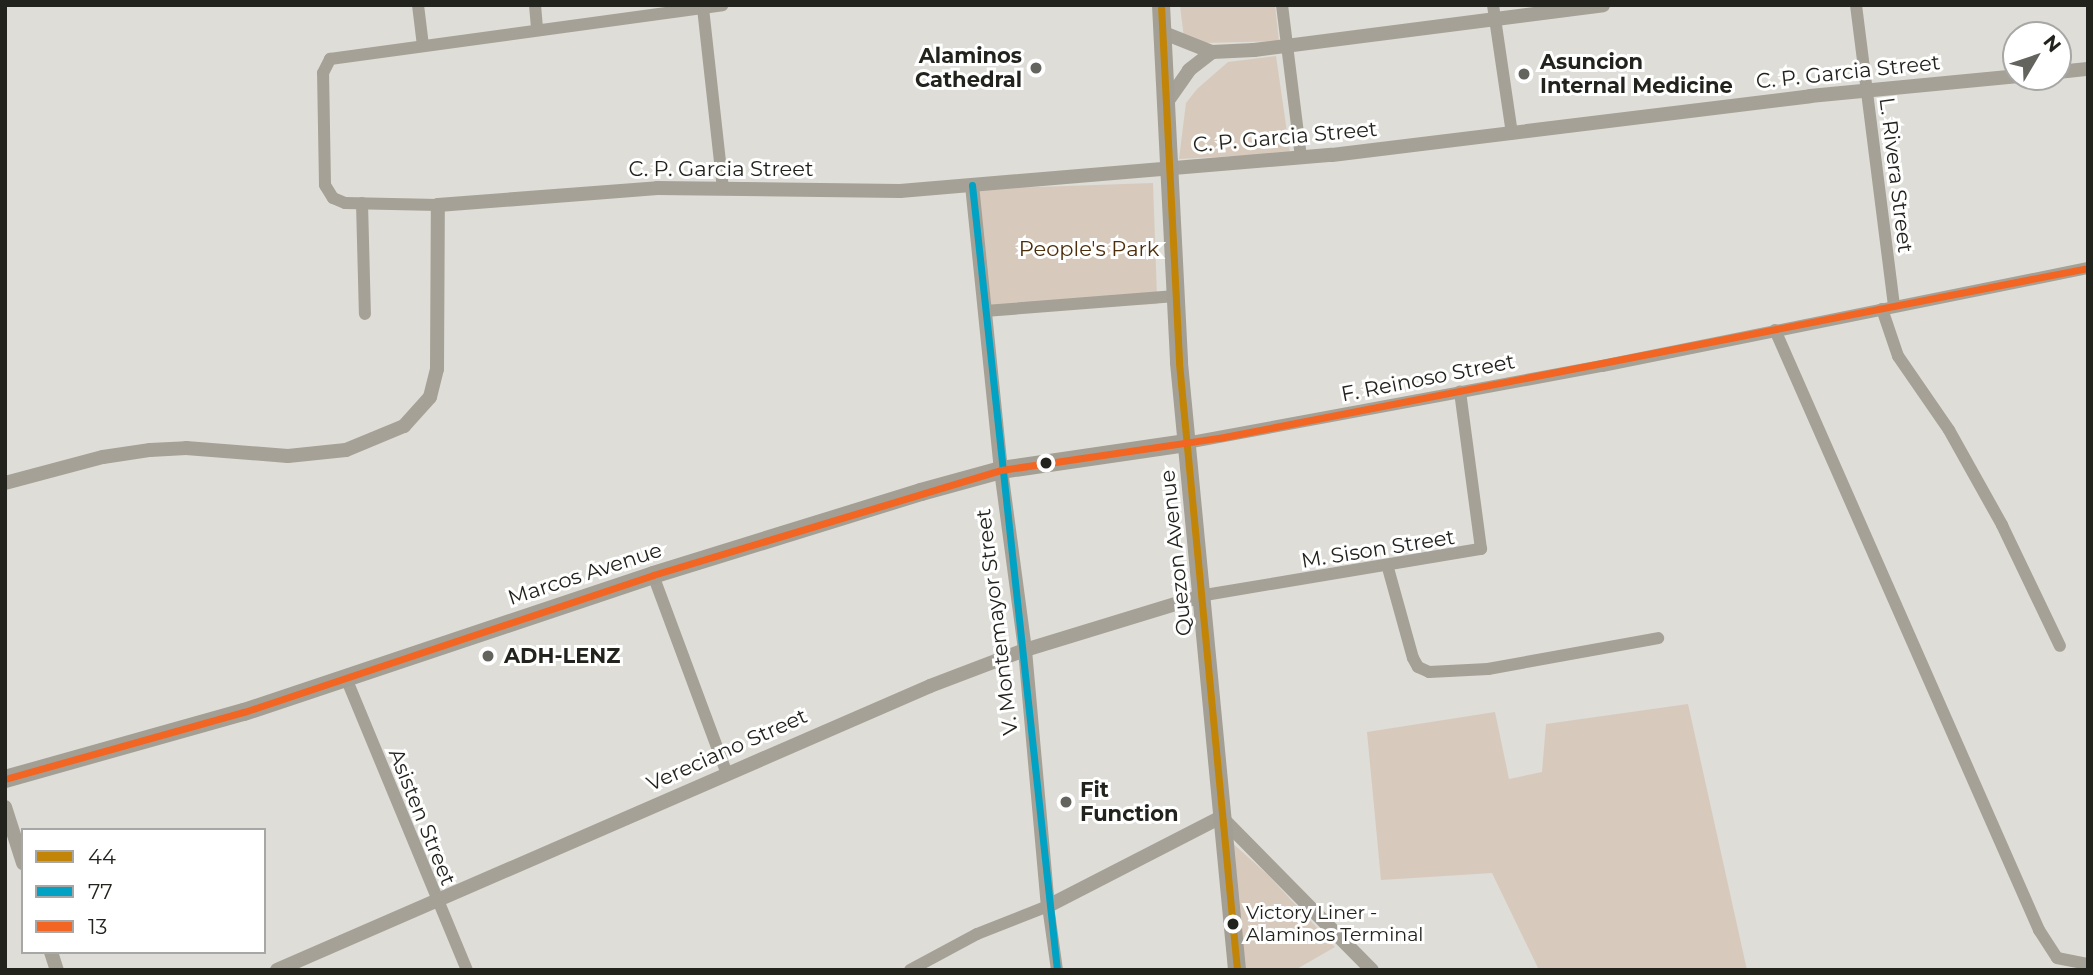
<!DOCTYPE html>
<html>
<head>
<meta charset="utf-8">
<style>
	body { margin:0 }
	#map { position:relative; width:2093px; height:975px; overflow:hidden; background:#deddd7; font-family:Montserrat,sans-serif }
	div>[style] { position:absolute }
	.green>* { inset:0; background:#d7cabc; transform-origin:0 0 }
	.minor>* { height:12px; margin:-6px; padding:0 6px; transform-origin:6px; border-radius:6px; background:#a5a196 }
	.tertiary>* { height:14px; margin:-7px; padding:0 7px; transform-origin:7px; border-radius:7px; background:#a5a196 }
	.secondary>* { height:18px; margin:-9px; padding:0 9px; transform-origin:9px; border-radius:9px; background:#a39f94 }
	.bus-1>* { height:7px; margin:-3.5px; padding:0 3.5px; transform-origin:3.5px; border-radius:3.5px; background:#c28508 }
	.bus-2>* { height:7px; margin:-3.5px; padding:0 3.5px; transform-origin:3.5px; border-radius:3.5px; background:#02a2c5 }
	.bus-3>* { height:7px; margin:-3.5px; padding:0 3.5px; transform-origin:3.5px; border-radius:3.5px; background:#f26522 }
	.dots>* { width:19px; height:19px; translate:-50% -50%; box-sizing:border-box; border:4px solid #fff; border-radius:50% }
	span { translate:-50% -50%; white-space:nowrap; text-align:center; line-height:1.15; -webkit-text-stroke:6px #fff; paint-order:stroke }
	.bus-label { font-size:19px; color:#23231e }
	.left { translate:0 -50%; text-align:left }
	.poi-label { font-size:21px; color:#23231e; font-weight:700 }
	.right { translate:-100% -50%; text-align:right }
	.street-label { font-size:21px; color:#23231e }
	.park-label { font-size:21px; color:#4c2e0a }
	.frame { position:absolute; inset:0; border:7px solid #23231e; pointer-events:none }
	.legend { position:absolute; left:21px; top:828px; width:245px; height:126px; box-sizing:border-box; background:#fff; border:2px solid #a7a7a5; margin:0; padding:9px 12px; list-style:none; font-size:21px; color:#23231e }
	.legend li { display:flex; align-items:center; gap:14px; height:35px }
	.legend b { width:35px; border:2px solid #a7a7a5 }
	.north { position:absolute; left:2002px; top:21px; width:70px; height:70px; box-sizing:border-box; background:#fff; border:2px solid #a7a7a5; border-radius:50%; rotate:51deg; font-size:19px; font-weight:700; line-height:28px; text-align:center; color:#23231e }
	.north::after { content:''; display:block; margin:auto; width:24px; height:32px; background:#64645f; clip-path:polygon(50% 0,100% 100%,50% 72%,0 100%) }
</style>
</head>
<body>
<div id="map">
	<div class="green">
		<i style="clip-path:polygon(1180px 5px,1275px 5px,1279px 41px,1203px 43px,1184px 38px)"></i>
		<i style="clip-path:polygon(1276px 56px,1290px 153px,1179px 159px,1186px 103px,1197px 89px,1228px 62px)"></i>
		<i style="left:1153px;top:183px;width:121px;height:174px;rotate:88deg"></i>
		<i style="clip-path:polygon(1688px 704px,1747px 970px,1539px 970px,1492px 873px,1381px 880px,1367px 732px,1495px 712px,1509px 779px,1542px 772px,1546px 724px)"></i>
		<i style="clip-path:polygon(1230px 841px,1268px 875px,1335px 947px,1295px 970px,1243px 970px)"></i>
	</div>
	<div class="minor">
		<i style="left:418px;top:5px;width:39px;rotate:83deg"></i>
		<i style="left:535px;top:5px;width:24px;rotate:85deg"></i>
		<i style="left:1282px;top:5px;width:153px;rotate:82.9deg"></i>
		<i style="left:1493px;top:5px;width:130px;rotate:81.6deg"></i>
		<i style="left:1856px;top:5px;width:304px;rotate:82.8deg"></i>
		<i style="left:703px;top:8px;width:182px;rotate:83.7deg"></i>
		<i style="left:362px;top:203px;width:111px;rotate:88.5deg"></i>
		<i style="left:438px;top:205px;width:93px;rotate:-178.8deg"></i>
		<i style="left:345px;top:203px;width:13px;rotate:-157deg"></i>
		<i style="left:333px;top:198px;width:15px;rotate:-122deg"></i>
		<i style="left:325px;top:185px;width:112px;rotate:-91deg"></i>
		<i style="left:323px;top:73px;width:16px;rotate:-63deg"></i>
		<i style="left:330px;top:59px;width:396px;rotate:-7.8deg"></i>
		<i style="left:1882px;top:309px;width:50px;rotate:71.2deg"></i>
		<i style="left:1898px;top:356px;width:90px;rotate:55.4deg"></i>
		<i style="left:1949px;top:430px;width:109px;rotate:60.8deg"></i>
		<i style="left:2002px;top:525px;width:134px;rotate:64.4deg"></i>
		<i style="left:985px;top:311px;width:191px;rotate:-4.5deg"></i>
		<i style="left:1775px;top:330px;width:656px;rotate:66.25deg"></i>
		<i style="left:2039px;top:930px;width:33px;rotate:57deg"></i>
		<i style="left:2057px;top:958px;width:32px;rotate:11deg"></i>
		<i style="left:1186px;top:443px;width:423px;rotate:-10.5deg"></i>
		<i style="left:1602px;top:366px;width:496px;rotate:-11.4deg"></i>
		<i style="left:1388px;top:568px;width:93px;rotate:74.5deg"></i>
		<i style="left:1413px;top:658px;width:10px;rotate:61deg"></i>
		<i style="left:1418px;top:667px;width:12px;rotate:24deg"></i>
		<i style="left:1429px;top:672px;width:59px;rotate:-2.9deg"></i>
		<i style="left:1488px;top:669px;width:173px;rotate:-10.3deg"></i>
		<i style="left:653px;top:575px;width:212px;rotate:69.6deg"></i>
		<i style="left:1205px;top:595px;width:280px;rotate:-9.5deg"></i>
		<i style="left:1481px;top:549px;width:159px;rotate:-97.6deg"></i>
		<i style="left:346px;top:678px;width:316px;rotate:67.5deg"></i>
		<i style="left:910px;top:970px;width:76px;rotate:-28.2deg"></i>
		<i style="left:977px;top:934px;width:76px;rotate:-21.5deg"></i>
		<i style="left:1048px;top:906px;width:65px;rotate:82deg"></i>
	</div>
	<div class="tertiary">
		<i style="left:1164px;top:33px;width:52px;rotate:21.6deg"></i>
		<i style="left:1212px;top:52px;width:42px;rotate:-2.7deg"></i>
		<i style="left:1254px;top:50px;width:352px;rotate:-7.3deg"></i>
		<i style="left:2058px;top:72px;width:30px;rotate:-6deg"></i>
		<i style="left:1167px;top:102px;width:39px;rotate:-55deg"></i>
		<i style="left:1189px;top:70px;width:29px;rotate:-38deg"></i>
		<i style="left:972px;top:185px;width:286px;rotate:84.2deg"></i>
		<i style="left:1001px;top:470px;width:182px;rotate:82.4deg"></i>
		<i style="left:1025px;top:650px;width:257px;rotate:84.9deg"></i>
		<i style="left:1048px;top:906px;width:195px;rotate:-27.2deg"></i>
		<i style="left:1221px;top:817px;width:215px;rotate:45.4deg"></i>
		<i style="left:5px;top:483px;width:101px;rotate:-14.9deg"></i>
		<i style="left:103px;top:457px;width:48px;rotate:-8.5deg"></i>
		<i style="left:150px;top:450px;width:36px;rotate:-3deg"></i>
		<i style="left:186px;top:448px;width:102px;rotate:4.5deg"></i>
		<i style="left:288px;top:456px;width:58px;rotate:-5.9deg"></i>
		<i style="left:346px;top:450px;width:63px;rotate:-22.5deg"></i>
		<i style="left:404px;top:426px;width:39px;rotate:-48deg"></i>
		<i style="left:430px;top:397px;width:29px;rotate:-76deg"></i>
		<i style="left:437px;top:369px;width:164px;rotate:-89.7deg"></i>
		<i style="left:438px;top:205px;width:220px;rotate:-4.4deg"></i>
		<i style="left:657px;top:188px;width:243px;rotate:0.7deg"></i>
		<i style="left:900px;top:191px;width:433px;rotate:-4.8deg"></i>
		<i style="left:1332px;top:155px;width:482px;rotate:-7deg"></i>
		<i style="left:1810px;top:96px;width:207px;rotate:-5.5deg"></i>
		<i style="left:5px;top:807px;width:59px;rotate:72.2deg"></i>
		<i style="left:51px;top:952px;width:19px;rotate:72deg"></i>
		<i style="left:277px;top:970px;width:712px;rotate:-23.5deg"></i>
		<i style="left:930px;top:686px;width:102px;rotate:-20.8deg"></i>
		<i style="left:1025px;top:650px;width:188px;rotate:-17deg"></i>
	</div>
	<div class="secondary">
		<i style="left:1161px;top:5px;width:358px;rotate:87.1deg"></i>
		<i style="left:1179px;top:363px;width:610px;rotate:84.54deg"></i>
		<i style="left:5px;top:779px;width:248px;rotate:-15.7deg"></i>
		<i style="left:244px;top:712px;width:431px;rotate:-18.5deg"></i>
		<i style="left:653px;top:575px;width:281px;rotate:-17.2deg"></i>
		<i style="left:921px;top:492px;width:83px;rotate:-15.4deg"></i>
		<i style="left:1001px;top:470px;width:187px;rotate:-8.3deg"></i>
	</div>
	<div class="bus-1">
		<i style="left:1161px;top:5px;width:358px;rotate:87.1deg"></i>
		<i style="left:1179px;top:363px;width:610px;rotate:84.54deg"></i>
	</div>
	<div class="bus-2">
		<i style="left:972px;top:185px;width:790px;rotate:83.82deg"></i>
	</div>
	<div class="bus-3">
		<i style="left:5px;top:779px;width:248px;rotate:-15.7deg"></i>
		<i style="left:244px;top:712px;width:431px;rotate:-18.5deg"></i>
		<i style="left:653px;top:575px;width:363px;rotate:-16.8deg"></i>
		<i style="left:1001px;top:470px;width:220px;rotate:-8.4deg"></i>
		<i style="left:1219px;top:438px;width:885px;rotate:-11.07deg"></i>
	</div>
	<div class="dots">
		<i style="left:1036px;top:68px;background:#64645f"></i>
		<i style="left:1524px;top:74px;background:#64645f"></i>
		<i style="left:1046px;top:463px;background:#23231e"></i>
		<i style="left:488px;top:656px;background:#64645f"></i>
		<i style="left:1066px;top:802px;background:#64645f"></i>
		<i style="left:1233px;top:924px;background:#23231e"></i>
	</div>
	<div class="bus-label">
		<span class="left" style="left:1246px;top:924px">Victory Liner -<br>Alaminos Terminal</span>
	</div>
	<div class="poi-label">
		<span class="right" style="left:1022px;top:68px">Alaminos<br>Cathedral</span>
		<span class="left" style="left:1540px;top:74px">Asuncion<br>Internal Medicine</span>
		<span class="left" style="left:504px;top:656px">ADH-LENZ</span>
		<span class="left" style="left:1080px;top:802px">Fit<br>Function</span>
	</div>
	<div class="street-label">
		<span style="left:1848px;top:72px;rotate:-6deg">C. P. Garcia Street</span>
		<span style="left:1285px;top:137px;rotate:-5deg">C. P. Garcia Street</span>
		<span style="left:721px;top:169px">C. P. Garcia Street</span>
		<span style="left:1896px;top:175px;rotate:83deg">L. Rivera Street</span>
		<span style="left:1428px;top:378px;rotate:-11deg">F. Reinoso Street</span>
		<span style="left:1378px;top:549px;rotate:-9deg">M. Sison Street</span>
		<span style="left:1176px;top:553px;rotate:-96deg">Quezon Avenue</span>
		<span style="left:585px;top:574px;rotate:-18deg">Marcos Avenue</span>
		<span style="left:997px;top:622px;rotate:-97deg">V. Montemayor Street</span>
		<span style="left:727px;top:750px;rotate:-24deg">Vereciano Street</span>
		<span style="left:422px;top:817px;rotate:68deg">Asisten Street</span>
	</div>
	<div class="park-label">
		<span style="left:1089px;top:249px">People's Park</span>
	</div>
	<div class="frame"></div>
	<ul class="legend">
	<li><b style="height:9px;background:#c28508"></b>44</li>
	<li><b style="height:9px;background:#02a2c5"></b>77</li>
	<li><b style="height:9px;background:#f26522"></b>13</li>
	</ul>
	<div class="north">N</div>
</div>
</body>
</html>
